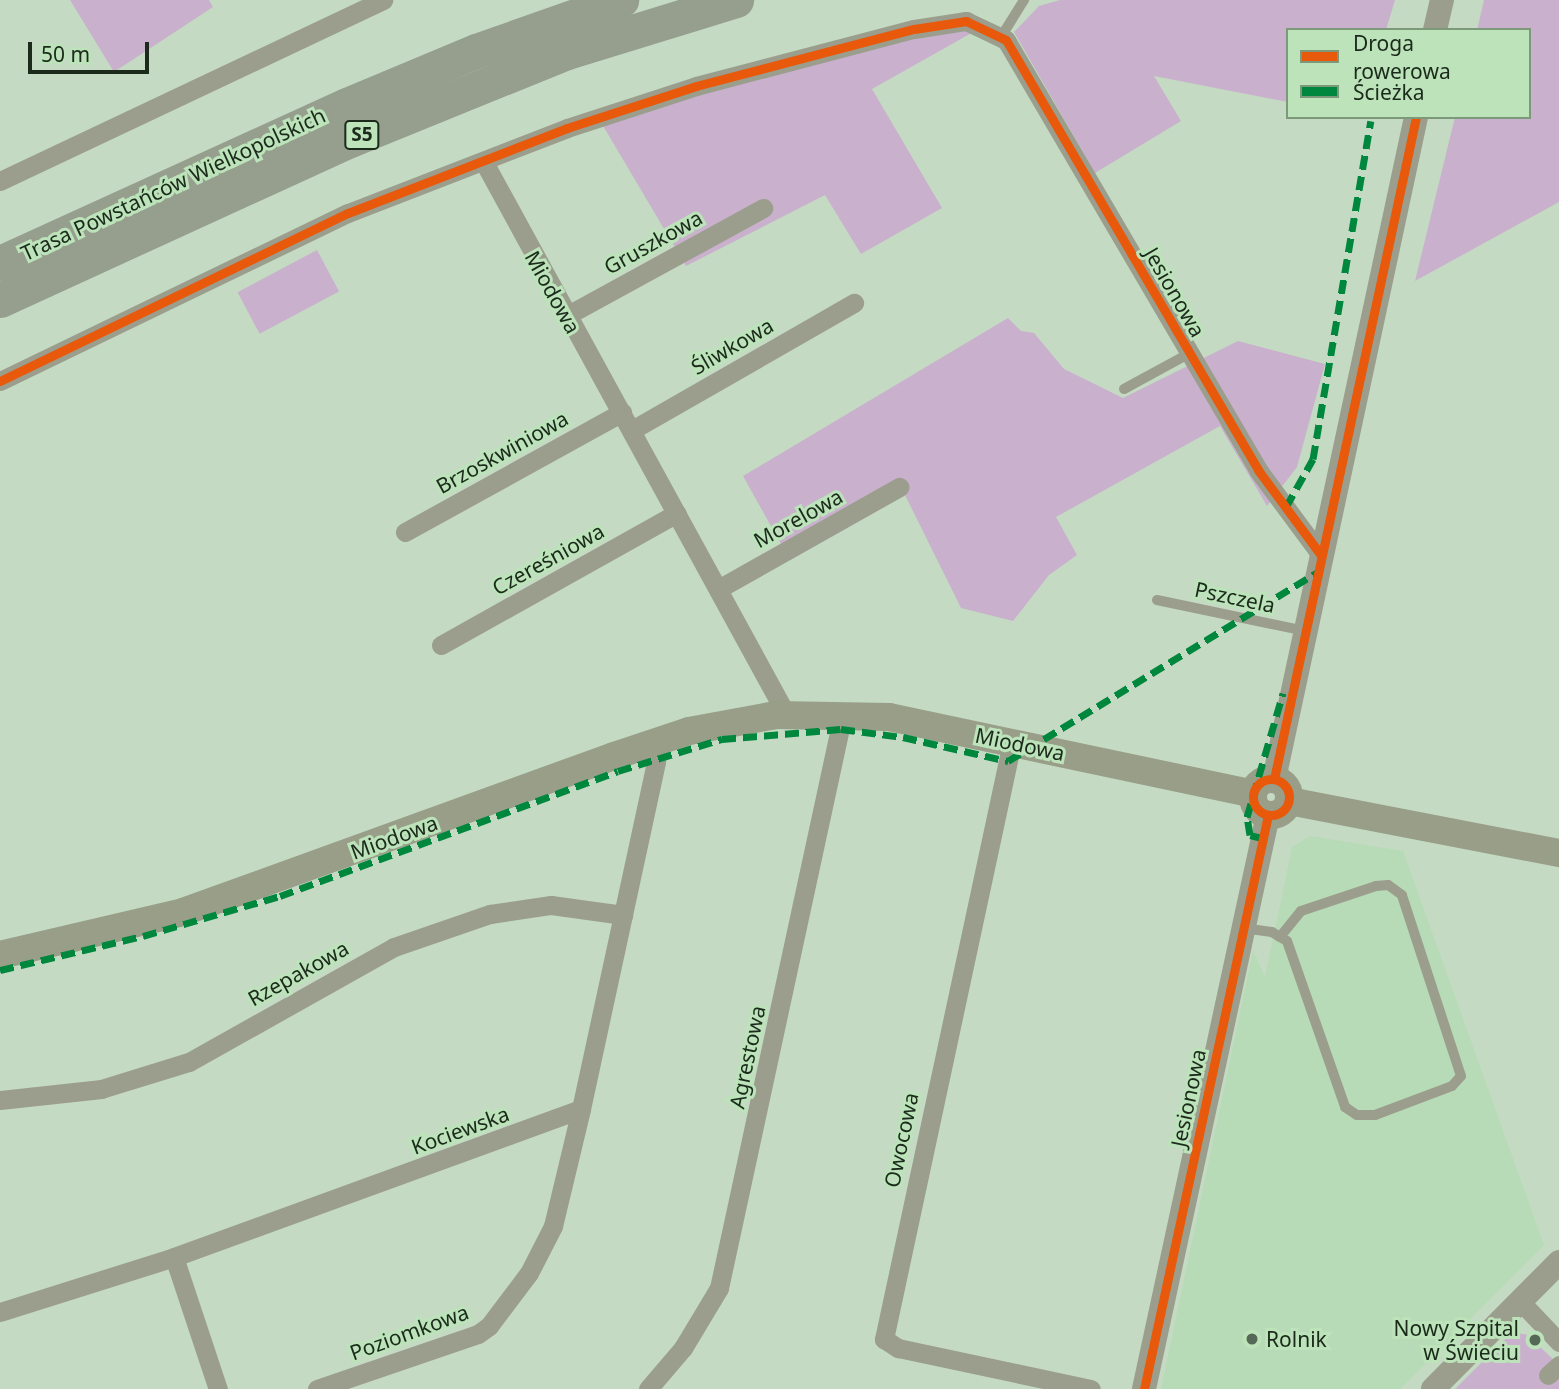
<!DOCTYPE html>
<html>
<head>
<meta charset="utf-8">
<style>
	body { margin:0 }
	#map { position:relative; width:1559px; height:1389px; overflow:hidden; background:#c4dac3; font-family:"Noto Sans",sans-serif }
	div>[style] { position:absolute }
	.built>* { inset:0; background:#b8dbb7 }
	.green>* { inset:0; background:#c9b0cc; transform-origin:0 0 }
	.service>* { height:10px; margin:-5px; padding:0 5px; transform-origin:5px; border-radius:5px; background:#9b9e8d }
	.minor>* { height:19px; margin:-9.5px; padding:0 9.5px; transform-origin:9.5px; border-radius:9.5px; background:#9b9e8d }
	.tertiary>* { height:24px; margin:-12px; padding:0 12px; transform-origin:12px; border-radius:12px; background:#9b9e8d }
	.secondary>* { height:28px; margin:-14px; padding:0 14px; transform-origin:14px; border-radius:14px; background:#989e88 }
	.secondary>.ring { margin:-14px; padding:0; box-sizing:content-box; background:none; border:28px solid #989e88; border-radius:50% }
	.motorway>* { height:35px; margin:-17.5px; padding:0 17.5px; transform-origin:17.5px; border-radius:17.5px; background:#969f8d }
	.quiet>* { height:7px; margin-top:-3.5px; transform-origin:0; background:repeating-linear-gradient(90deg,#00873e 0 14px,transparent 0 21px) }
	.cycleway>* { height:9px; margin:-4.5px; padding:0 4.5px; transform-origin:4.5px; border-radius:4.5px; background:#e8590c }
	.cycleway>.ring { margin:-4.5px; padding:0; box-sizing:content-box; background:none; border:9px solid #e8590c; border-radius:50% }
	.dots>* { width:19px; height:19px; translate:-50% -50%; box-sizing:border-box; border:4px solid #bce3ba; border-radius:50% }
	span { translate:-50% -50%; white-space:nowrap; text-align:center; line-height:1.15; -webkit-text-stroke:6px #bce3ba; paint-order:stroke }
	.shield-label span { padding:2px 5px; background:#bce3ba; border:2px solid; border-radius:5px; -webkit-text-stroke-width:0 }
	.shield-label { font-size:19px; color:#1b2a1b; font-weight:700 }
	.street-label { font-size:21px; color:#1b2a1b }
	.poi-label { font-size:21px; color:#1b2a1b }
	.right { translate:-100% -50%; text-align:right }
	.left { translate:0 -50%; text-align:left }
	.legend { position:absolute; left:1286px; top:28px; width:245px; height:91px; box-sizing:border-box; background:#bce3ba; border:2px solid #7c997a; margin:0; padding:9px 12px; list-style:none; font-size:21px; color:#1b2a1b }
	.legend li { display:flex; align-items:center; gap:14px; height:35px }
	.legend b { width:35px; border:2px solid #7c997a }
	.scale { position:absolute; left:28px; top:42px; width:121px; height:32px; box-sizing:border-box; border:4px solid #1b2a1b; border-top:0; padding-left:9px; font-size:21px; line-height:24px; white-space:nowrap; color:#1b2a1b; -webkit-text-stroke:5px #bce3ba; paint-order:stroke }
</style>
</head>
<body>
<div id="map">
	<div class="built">
		<i style="clip-path:polygon(1310px 836px,1403px 851px,1544px 1245px,1400px 1389px,1161px 1389px,1253px 951px,1265px 977px,1292px 847px)"></i>
	</div>
	<div class="green">
		<i style="clip-path:polygon(70px 0,209px 0,213px 7px,114px 72px)"></i>
		<i style="clip-path:polygon(1060px 0,1395px 0,1386px 30px,1288px 30px,1288px 102px,1154px 76px,1181px 121px,1095px 173px,1014px 32px,1039px 6px)"></i>
		<i style="clip-path:polygon(1484px 0,1559px 0,1559px 202px,1415px 281px,1455px 117px,1529px 117px,1529px 30px,1477px 30px)"></i>
		<i style="clip-path:polygon(984px 26px,872px 89px,942px 208px,861px 254px,825px 195px,686px 266px,602px 124px,865px 44px)"></i>
		<i style="left:317px;top:250px;width:47px;height:90px;rotate:62deg"></i>
		<i style="clip-path:polygon(1008px 318px,1021px 331px,1034px 333px,1064px 369px,1123px 398px,1238px 341px,1325px 364px,1297px 467px,1267px 506px,1220px 426px,1056px 517px,1077px 555px,1049px 575px,1013px 621px,961px 608px,905px 495px,790px 560px,743px 476px)"></i>
		<i style="clip-path:polygon(1517px 1333px,1535px 1336px,1536px 1343px,1559px 1365px,1559px 1389px,1455px 1389px,1504px 1340px)"></i>
	</div>
	<div class="service">
		<i style="left:1001px;top:37px;width:44px;rotate:-58.1deg"></i>
		<i style="left:1124px;top:389px;width:75px;rotate:-28.6deg"></i>
		<i style="left:1157px;top:600px;width:151px;rotate:11.8deg"></i>
		<i style="left:1243px;top:928px;width:29px;rotate:8deg"></i>
		<i style="left:1272px;top:932px;width:9px;rotate:32deg"></i>
		<i style="left:1280px;top:937px;width:8px;rotate:30deg"></i>
		<i style="left:1287px;top:941px;width:176px;rotate:70.7deg"></i>
		<i style="left:1345px;top:1107px;width:14px;rotate:34deg"></i>
		<i style="left:1357px;top:1115px;width:18px"></i>
		<i style="left:1375px;top:1115px;width:82px;rotate:-20.6deg"></i>
		<i style="left:1452px;top:1086px;width:13px;rotate:-48deg"></i>
		<i style="left:1461px;top:1076px;width:190px;rotate:-108.1deg"></i>
		<i style="left:1402px;top:895px;width:17px;rotate:-144deg"></i>
		<i style="left:1388px;top:885px;width:12px;rotate:175deg"></i>
		<i style="left:1376px;top:886px;width:79px;rotate:161.6deg"></i>
		<i style="left:1301px;top:911px;width:33px;rotate:129deg"></i>
	</div>
	<div class="minor">
		<i style="left:485px;top:164px;width:627px;rotate:61.31deg"></i>
		<i style="left:0;top:181px;width:424px;rotate:-25.3deg"></i>
		<i style="left:566px;top:316px;width:225px;rotate:-28.7deg"></i>
		<i style="left:0;top:381px;width:386px;rotate:-25.8deg"></i>
		<i style="left:348px;top:213px;width:235px;rotate:-21.2deg"></i>
		<i style="left:567px;top:128px;width:136px;rotate:-18deg"></i>
		<i style="left:696px;top:86px;width:225px;rotate:-14.7deg"></i>
		<i style="left:914px;top:29px;width:53px;rotate:-8.7deg"></i>
		<i style="left:966px;top:21px;width:44px;rotate:25.4deg"></i>
		<i style="left:1006px;top:40px;width:498px;rotate:59.6deg"></i>
		<i style="left:1258px;top:470px;width:106px;rotate:53.5deg"></i>
		<i style="left:632px;top:430px;width:256px;rotate:-29.8deg"></i>
		<i style="left:405px;top:532px;width:248px;rotate:-28.9deg"></i>
		<i style="left:720px;top:588px;width:206px;rotate:-29.4deg"></i>
		<i style="left:441px;top:645px;width:270px;rotate:-29.2deg"></i>
		<i style="left:1012px;top:742px;width:611px;rotate:102.1deg"></i>
		<i style="left:884px;top:1339px;width:17px;rotate:33deg"></i>
		<i style="left:898px;top:1348px;width:197px;rotate:12deg"></i>
		<i style="left:0;top:1100px;width:102px;rotate:-6.2deg"></i>
		<i style="left:101px;top:1089px;width:92px;rotate:-17.1deg"></i>
		<i style="left:189px;top:1062px;width:235px;rotate:-29.3deg"></i>
		<i style="left:394px;top:947px;width:102px;rotate:-19deg"></i>
		<i style="left:490px;top:914px;width:62px;rotate:-8.4deg"></i>
		<i style="left:551px;top:905px;width:73px;rotate:7.9deg"></i>
		<i style="left:174px;top:1257px;width:139px;rotate:71.6deg"></i>
		<i style="left:1520px;top:1301px;width:57px;rotate:46.4deg"></i>
		<i style="left:0;top:1312px;width:182px;rotate:-17.5deg"></i>
		<i style="left:174px;top:1257px;width:433px;rotate:-20deg"></i>
		<i style="left:581px;top:1109px;width:356px;rotate:-77.8deg"></i>
		<i style="left:656px;top:761px;width:17px;rotate:-103deg"></i>
		<i style="left:1548px;top:1375px;width:15px;rotate:-42deg"></i>
		<i style="left:317px;top:1389px;width:170px;rotate:-18.9deg"></i>
		<i style="left:478px;top:1334px;width:14px;rotate:-36deg"></i>
		<i style="left:489px;top:1326px;width:66px;rotate:-53deg"></i>
		<i style="left:529px;top:1273px;width:53px;rotate:-62.9deg"></i>
		<i style="left:553px;top:1226px;width:120px;rotate:-76.5deg"></i>
		<i style="left:648px;top:1389px;width:54px;rotate:-49.5deg"></i>
		<i style="left:683px;top:1348px;width:70px;rotate:-59deg"></i>
		<i style="left:719px;top:1288px;width:587px;rotate:-77.81deg"></i>
	</div>
	<div class="tertiary">
		<i style="left:1435px;top:30px;width:31px;rotate:-77deg"></i>
		<i style="left:1274px;top:779px;width:677px;rotate:-77.89deg"></i>
		<i style="left:1144px;top:1389px;width:587px;rotate:-77.81deg"></i>
		<i style="left:1433px;top:1389px;width:179px;rotate:-45.2deg"></i>
	</div>
	<div class="secondary">
		<i class="ring" style="left:1253px;top:779px;width:8px;height:8px"></i>
		<i style="left:1289px;top:801px;width:275px;rotate:10.9deg"></i>
		<i style="left:0;top:955px;width:188px;rotate:-13.2deg"></i>
		<i style="left:183px;top:912px;width:458px;rotate:-19.9deg"></i>
		<i style="left:614px;top:756px;width:79px;rotate:-18.4deg"></i>
		<i style="left:689px;top:731px;width:88px;rotate:-10.4deg"></i>
		<i style="left:776px;top:715px;width:113px;rotate:1deg"></i>
		<i style="left:889px;top:717px;width:372px;rotate:11.9deg"></i>
	</div>
	<div class="motorway">
		<i style="left:0;top:263px;width:381px;rotate:-24.5deg"></i>
		<i style="left:347px;top:105px;width:140px;rotate:-22.7deg"></i>
		<i style="left:476px;top:51px;width:154px;rotate:-19.4deg"></i>
		<i style="left:0;top:300px;width:385px;rotate:-24.6deg"></i>
		<i style="left:350px;top:140px;width:234px;rotate:-22.1deg"></i>
		<i style="left:567px;top:52px;width:177px;rotate:-17.1deg"></i>
	</div>
	<div class="quiet">
		<i style="left:1286px;top:507px;width:55px;rotate:-60.6deg"></i>
		<i style="left:1313px;top:459px;width:343px;rotate:-80.3deg"></i>
		<i style="left:1262px;top:838px;width:12px;rotate:-166deg"></i>
		<i style="left:1250px;top:835px;width:18px;rotate:-99deg"></i>
		<i style="left:1247px;top:817px;width:129px;rotate:-73.8deg"></i>
		<i style="left:0;top:970px;width:147px;rotate:-13.4deg"></i>
		<i style="left:143px;top:936px;width:143px;rotate:-16.3deg"></i>
		<i style="left:280px;top:896px;width:360px;rotate:-20.3deg"></i>
		<i style="left:618px;top:771px;width:109px;rotate:-17.1deg"></i>
		<i style="left:722px;top:739px;width:119px;rotate:-4.8deg"></i>
		<i style="left:841px;top:729px;width:63px;rotate:7.4deg"></i>
		<i style="left:903px;top:737px;width:108px;rotate:12.9deg"></i>
		<i style="left:1008px;top:761px;width:363px;rotate:-31.4deg"></i>
	</div>
	<div class="cycleway">
		<i style="left:0;top:381px;width:386px;rotate:-25.8deg"></i>
		<i style="left:348px;top:213px;width:235px;rotate:-21.2deg"></i>
		<i style="left:567px;top:128px;width:136px;rotate:-18deg"></i>
		<i style="left:696px;top:86px;width:225px;rotate:-14.7deg"></i>
		<i style="left:914px;top:29px;width:53px;rotate:-8.7deg"></i>
		<i style="left:966px;top:21px;width:44px;rotate:25.4deg"></i>
		<i style="left:1006px;top:40px;width:498px;rotate:59.6deg"></i>
		<i style="left:1258px;top:470px;width:106px;rotate:53.5deg"></i>
		<i class="ring" style="left:1253px;top:779px;width:27px;height:27px"></i>
		<i style="left:1274px;top:779px;width:677px;rotate:-77.89deg"></i>
		<i style="left:1144px;top:1389px;width:587px;rotate:-77.81deg"></i>
	</div>
	<div class="dots">
		<i style="left:1252px;top:1339px;background:#566856"></i>
		<i style="left:1535px;top:1340px;background:#566856"></i>
	</div>
	<div class="shield-label">
		<span style="left:362px;top:135px">S5</span>
	</div>
	<div class="street-label">
		<span style="left:173px;top:184px;rotate:-25deg">Trasa Powstańców Wielkopolskich</span>
		<span style="left:653px;top:242px;rotate:-29deg">Gruszkowa</span>
		<span style="left:553px;top:292px;rotate:61deg">Miodowa</span>
		<span style="left:1175px;top:292px;rotate:60deg">Jesionowa</span>
		<span style="left:732px;top:346px;rotate:-30deg">Śliwkowa</span>
		<span style="left:502px;top:452px;rotate:-29deg">Brzoskwiniowa</span>
		<span style="left:798px;top:518px;rotate:-29deg">Morelowa</span>
		<span style="left:548px;top:559px;rotate:-29deg">Czereśniowa</span>
		<span style="left:1235px;top:597px;rotate:12deg">Pszczela</span>
		<span style="left:1020px;top:744px;rotate:12deg">Miodowa</span>
		<span style="left:394px;top:837px;rotate:-20deg">Miodowa</span>
		<span style="left:298px;top:973px;rotate:-29deg">Rzepakowa</span>
		<span style="left:747px;top:1057px;rotate:-78deg">Agrestowa</span>
		<span style="left:1188px;top:1098px;rotate:-78deg">Jesionowa</span>
		<span style="left:460px;top:1130px;rotate:-20deg">Kociewska</span>
		<span style="left:901px;top:1140px;rotate:-78deg">Owocowa</span>
		<span style="left:409px;top:1332px;rotate:-20deg">Poziomkowa</span>
	</div>
	<div class="poi-label">
		<span class="right" style="left:1519px;top:1340px">Nowy Szpital<br>w Świeciu</span>
		<span class="left" style="left:1266px;top:1339px">Rolnik</span>
	</div>
	<ul class="legend">
	<li><b style="height:9px;background:#e8590c"></b>Droga rowerowa</li>
	<li><b style="height:9px;background:#00873e"></b>Ścieżka</li>
	</ul>
	<div class="scale">50 m</div>
</div>
</body>
</html>
